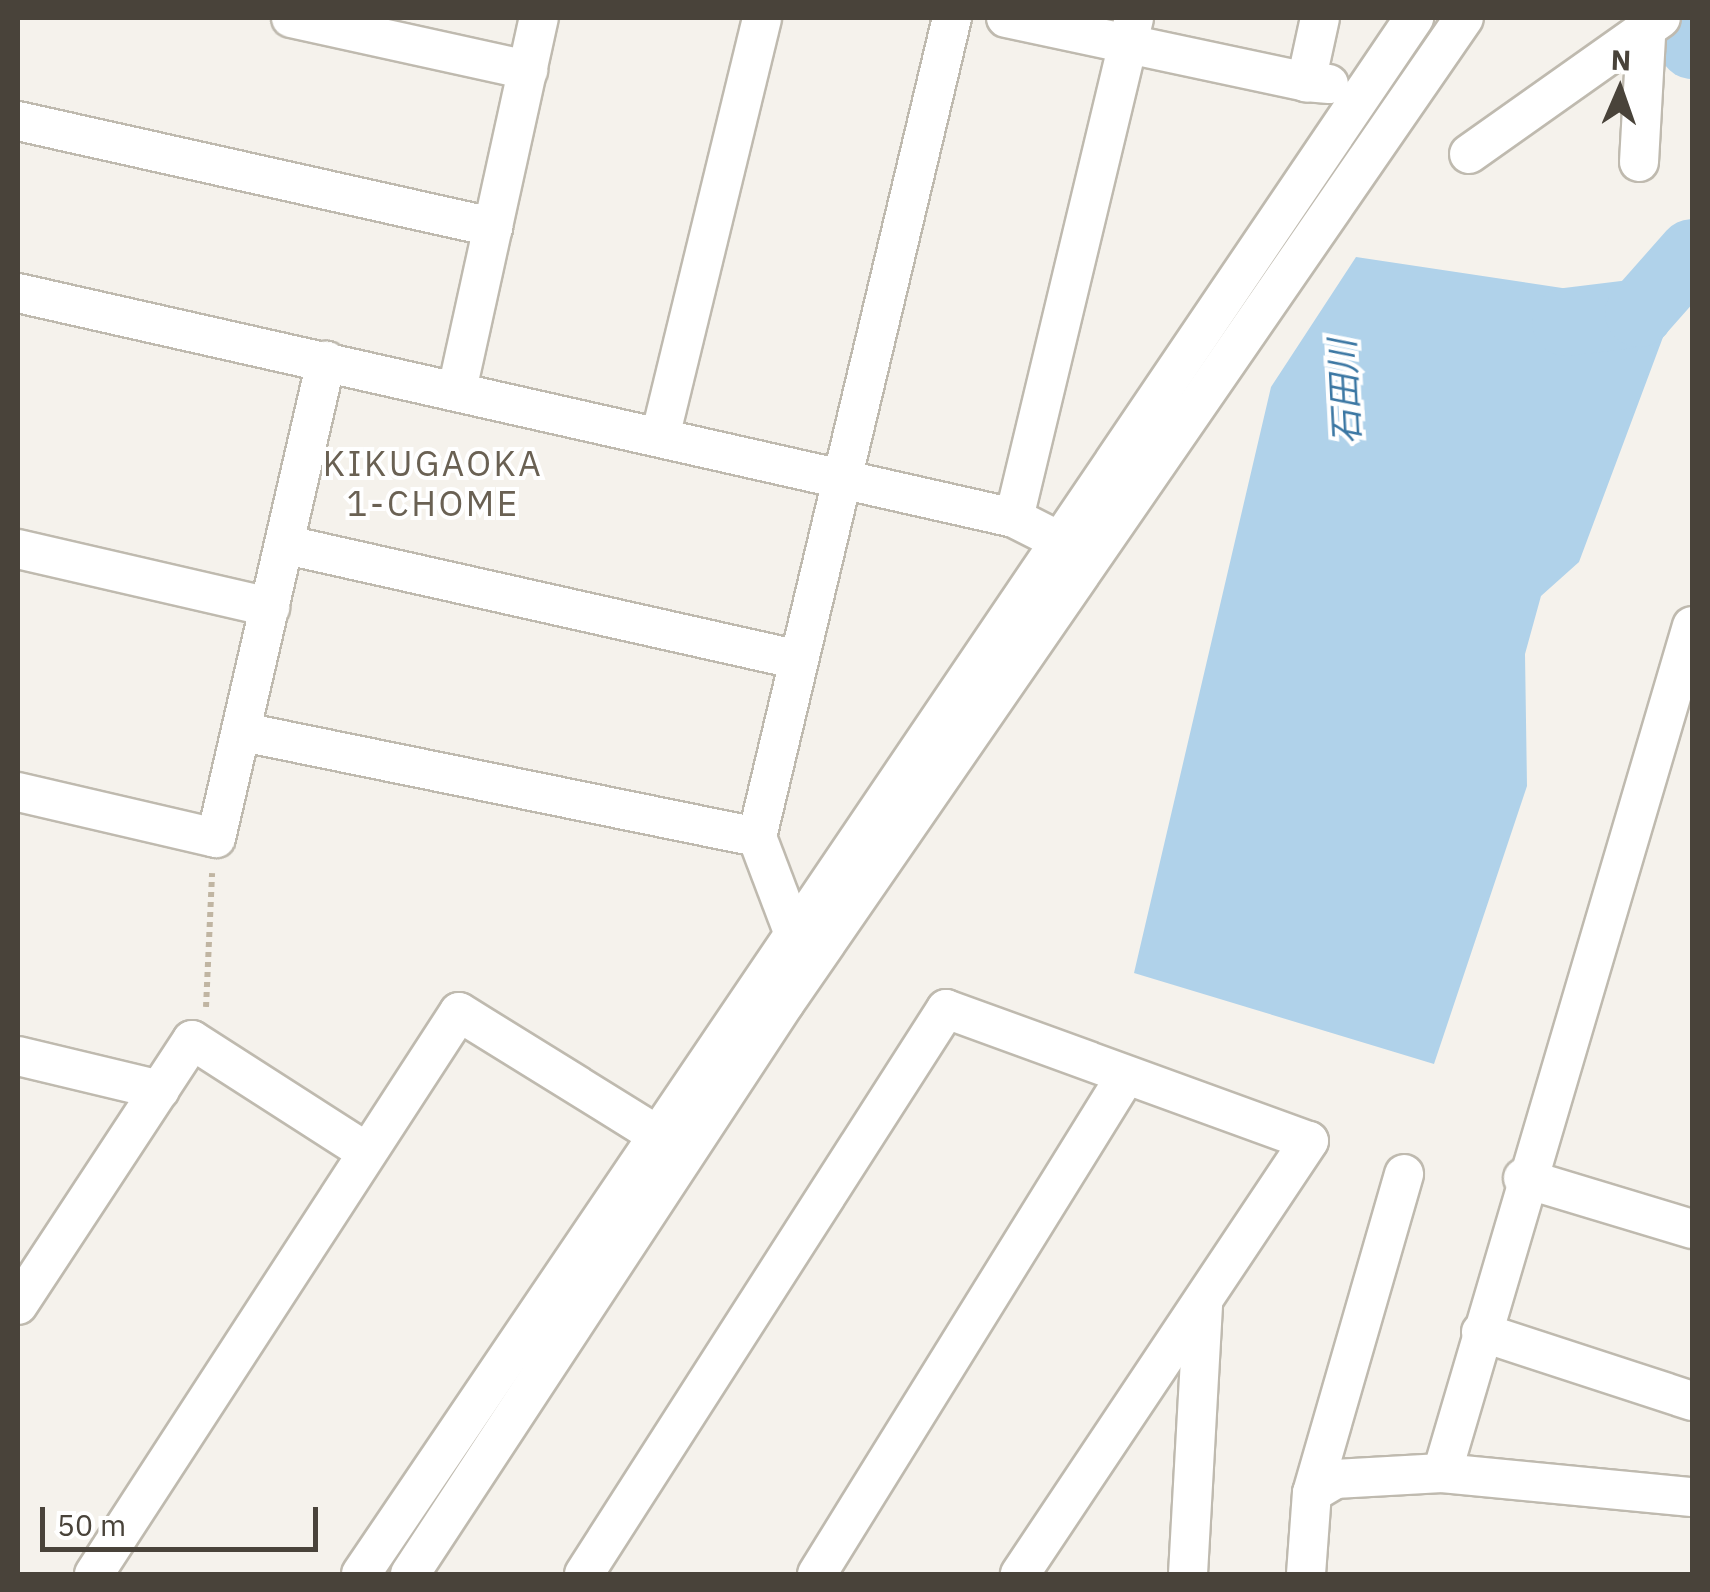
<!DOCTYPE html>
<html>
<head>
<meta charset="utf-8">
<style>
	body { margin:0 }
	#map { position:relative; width:1710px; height:1592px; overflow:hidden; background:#f5f2ec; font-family:"IBM Plex Sans","Noto Sans JP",sans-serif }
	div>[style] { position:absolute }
	.water>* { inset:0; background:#b0d2ea }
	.river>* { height:68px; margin:-34px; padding:0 34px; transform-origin:34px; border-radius:34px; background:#b0d2ea }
	.path>* { height:6px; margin-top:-3px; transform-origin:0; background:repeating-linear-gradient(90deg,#c0b5a2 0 5px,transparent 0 10px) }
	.roads { filter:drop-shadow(2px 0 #bfbaaf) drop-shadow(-2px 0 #bfbaaf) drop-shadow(0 2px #bfbaaf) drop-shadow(0 -2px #bfbaaf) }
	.minor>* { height:38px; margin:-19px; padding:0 19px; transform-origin:19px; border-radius:19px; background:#fff }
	span { translate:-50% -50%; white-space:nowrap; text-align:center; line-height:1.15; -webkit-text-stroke:8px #fff; paint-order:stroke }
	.water-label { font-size:35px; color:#3b77a3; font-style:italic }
	.neighbourhood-label { font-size:35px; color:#6a6153; letter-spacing:2.5px }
	.frame { position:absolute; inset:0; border:20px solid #49433a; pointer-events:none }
	.north { position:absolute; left:1570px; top:40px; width:100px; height:100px; -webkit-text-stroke:8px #fff; paint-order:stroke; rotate:2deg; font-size:28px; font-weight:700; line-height:40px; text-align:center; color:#49433a }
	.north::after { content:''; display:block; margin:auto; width:35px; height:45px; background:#49433a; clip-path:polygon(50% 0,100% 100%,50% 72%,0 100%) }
	.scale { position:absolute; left:40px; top:1507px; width:278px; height:45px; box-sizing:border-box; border:5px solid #49433a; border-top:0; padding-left:12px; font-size:30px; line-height:35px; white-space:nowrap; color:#49433a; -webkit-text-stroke:8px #fff; paint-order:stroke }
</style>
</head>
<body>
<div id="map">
	<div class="water">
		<i style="clip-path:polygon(1356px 257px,1675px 305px,1579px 562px,1541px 596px,1525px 654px,1527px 786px,1434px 1064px,1134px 973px,1271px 387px)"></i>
	</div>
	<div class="river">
		<i style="left:1672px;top:18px;width:34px;rotate:53deg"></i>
		<i style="left:1566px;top:322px;width:74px;rotate:-7deg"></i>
		<i style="left:1639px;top:313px;width:80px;rotate:-48.5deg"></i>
	</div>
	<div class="path">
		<i style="left:206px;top:1007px;width:134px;rotate:-87.4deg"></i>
	</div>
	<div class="roads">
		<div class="minor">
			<i style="left:291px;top:18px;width:243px;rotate:12.4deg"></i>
			<i style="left:1006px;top:18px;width:307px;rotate:12deg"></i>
			<i style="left:1320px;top:18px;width:66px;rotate:102.3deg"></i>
			<i style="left:1306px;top:82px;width:23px;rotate:5deg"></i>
			<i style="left:18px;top:121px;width:487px;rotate:12.6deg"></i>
			<i style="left:1469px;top:154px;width:235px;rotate:-35.3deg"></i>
			<i style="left:1639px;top:162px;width:144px;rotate:-86.8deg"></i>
			<i style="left:18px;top:293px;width:1021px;rotate:12.73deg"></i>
			<i style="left:1014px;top:518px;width:71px;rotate:26.9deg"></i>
			<i style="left:457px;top:390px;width:381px;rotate:-77.6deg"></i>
			<i style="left:660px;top:437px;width:431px;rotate:-76.3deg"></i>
			<i style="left:1014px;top:518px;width:514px;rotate:-76.5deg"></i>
			<i style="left:287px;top:545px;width:521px;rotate:12.65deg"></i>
			<i style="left:18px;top:549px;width:259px;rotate:13deg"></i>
			<i style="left:243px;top:732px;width:525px;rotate:11.55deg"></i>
			<i style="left:18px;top:792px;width:203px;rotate:13.1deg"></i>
			<i style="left:216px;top:838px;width:490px;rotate:-77deg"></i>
			<i style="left:792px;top:929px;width:98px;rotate:-110.8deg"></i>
			<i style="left:757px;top:837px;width:842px;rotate:-76.61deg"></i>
			<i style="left:18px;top:1056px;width:146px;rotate:13.5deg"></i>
			<i style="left:1523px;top:1178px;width:177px;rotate:16.8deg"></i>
			<i style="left:18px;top:1305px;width:317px;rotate:-56.7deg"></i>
			<i style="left:192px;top:1040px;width:206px;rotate:32.7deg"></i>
			<i style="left:1481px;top:1332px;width:222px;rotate:18.1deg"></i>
			<i style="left:1442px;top:1473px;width:883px;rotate:-73.56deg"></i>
			<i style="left:1312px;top:1493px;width:27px;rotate:-31deg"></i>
			<i style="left:1335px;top:1479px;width:107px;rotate:-3.2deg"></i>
			<i style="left:1442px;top:1473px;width:251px;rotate:5.5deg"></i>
			<i style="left:94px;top:1574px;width:670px;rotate:-57deg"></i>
			<i style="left:459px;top:1012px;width:233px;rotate:31.8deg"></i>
			<i style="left:361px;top:1574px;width:1879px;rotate:-55.91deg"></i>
			<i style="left:410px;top:1574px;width:683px;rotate:-56.71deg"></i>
			<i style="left:785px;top:1003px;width:1196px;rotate:-55.42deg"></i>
			<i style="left:584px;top:1574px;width:671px;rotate:-57.35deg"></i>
			<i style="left:946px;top:1009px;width:386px;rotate:20deg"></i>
			<i style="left:1309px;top:1141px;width:521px;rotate:123.72deg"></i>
			<i style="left:817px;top:1574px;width:585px;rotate:-58.21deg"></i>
			<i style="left:1188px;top:1574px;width:272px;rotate:-86.8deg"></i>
			<i style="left:1306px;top:1574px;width:81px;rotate:-85.8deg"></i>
			<i style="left:1312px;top:1493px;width:332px;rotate:-73.9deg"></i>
		</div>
	</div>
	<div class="water-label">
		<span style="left:1344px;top:392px;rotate:-93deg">石田川</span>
	</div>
	<div class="neighbourhood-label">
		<span style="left:433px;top:483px">KIKUGAOKA<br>1-CHOME</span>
	</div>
	<div class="frame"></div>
	<div class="north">N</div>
	<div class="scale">50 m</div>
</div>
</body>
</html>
